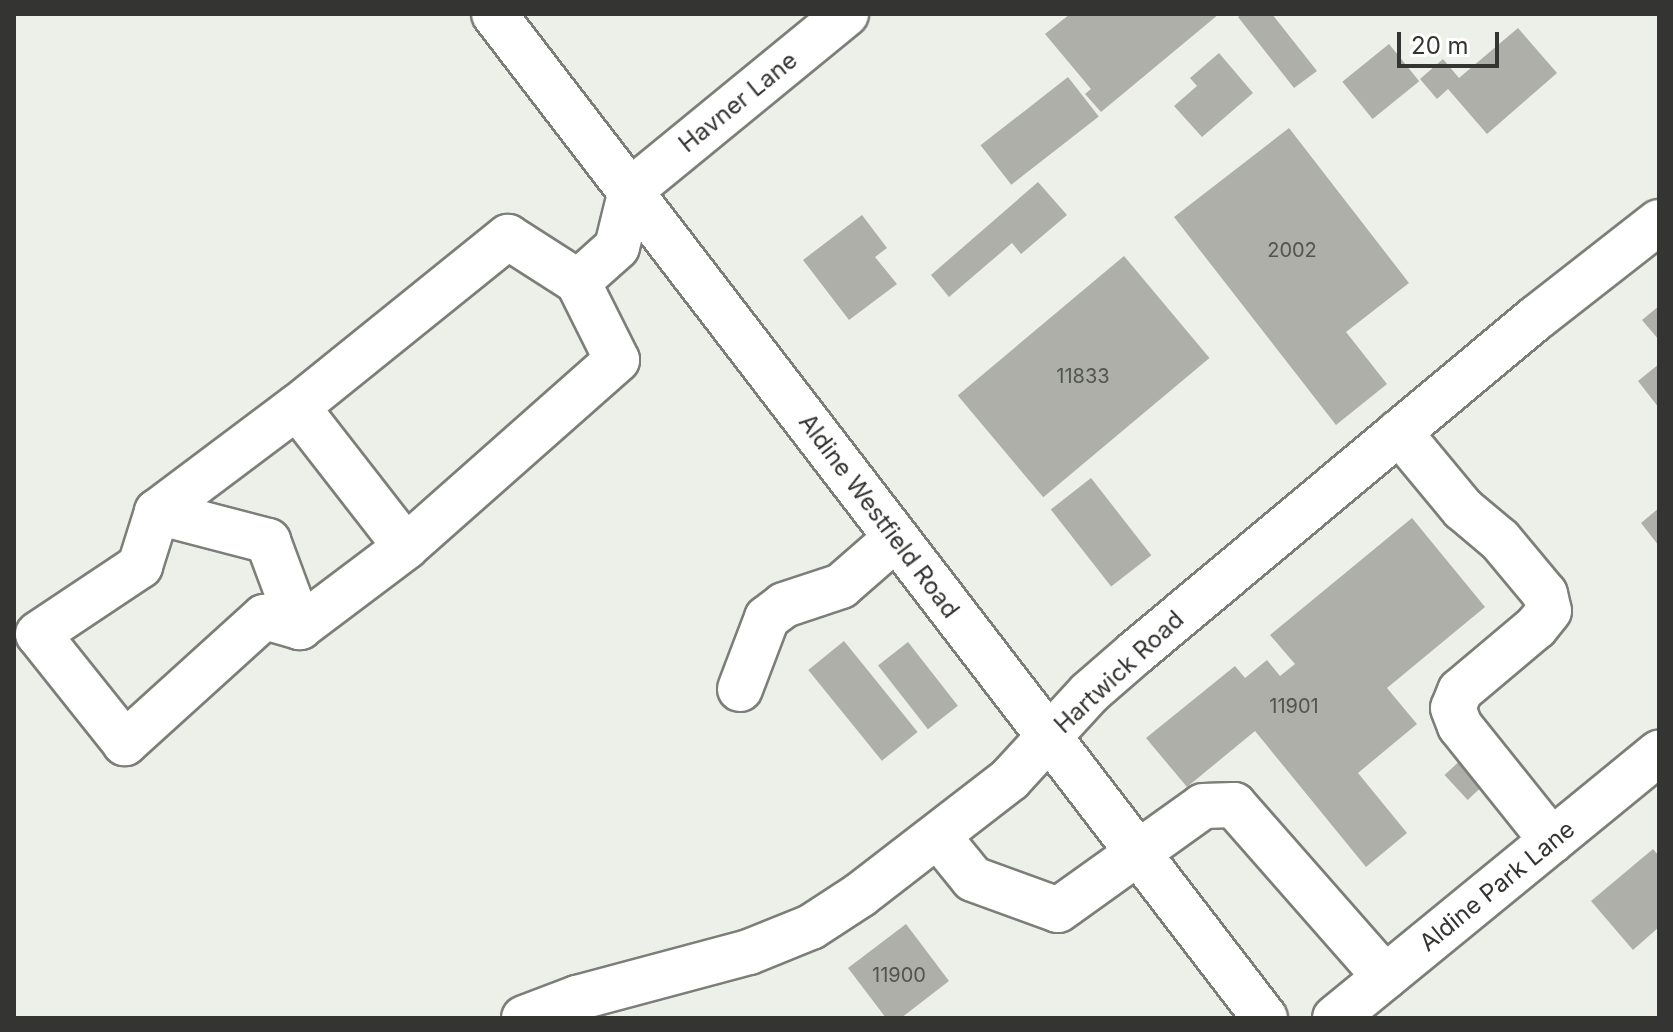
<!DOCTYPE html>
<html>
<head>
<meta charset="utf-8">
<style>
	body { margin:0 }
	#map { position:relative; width:1673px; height:1032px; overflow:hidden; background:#edf0e8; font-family:Inter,sans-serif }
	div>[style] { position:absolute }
	.building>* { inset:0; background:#adafa8; transform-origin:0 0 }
	.roads { filter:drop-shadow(2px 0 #7c7f78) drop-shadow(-2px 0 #7c7f78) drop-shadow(0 2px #7c7f78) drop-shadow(0 -2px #7c7f78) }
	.minor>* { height:44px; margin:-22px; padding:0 22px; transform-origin:22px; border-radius:22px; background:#fff }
	.major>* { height:44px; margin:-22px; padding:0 22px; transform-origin:22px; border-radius:22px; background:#fff }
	span { translate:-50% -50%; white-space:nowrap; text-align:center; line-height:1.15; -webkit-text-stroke:6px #fff; paint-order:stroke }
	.number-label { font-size:20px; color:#525450 }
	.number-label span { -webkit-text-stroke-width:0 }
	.street-label { font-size:24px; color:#343532 }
	.frame { position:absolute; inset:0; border:16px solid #343532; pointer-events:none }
	.scale { position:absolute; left:1397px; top:32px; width:102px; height:36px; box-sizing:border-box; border:4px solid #343532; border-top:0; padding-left:10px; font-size:24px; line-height:28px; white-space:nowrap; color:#343532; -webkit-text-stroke:6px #fff; paint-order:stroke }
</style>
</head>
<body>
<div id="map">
	<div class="building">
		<i style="clip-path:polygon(1070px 14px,1219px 14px,1101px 112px,1085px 94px,1091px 89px,1045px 34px)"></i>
		<i style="clip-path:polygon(1242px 14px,1272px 14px,1317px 71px,1294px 88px,1238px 17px)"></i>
		<i style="clip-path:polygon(1518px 28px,1557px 73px,1487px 134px,1448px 89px,1437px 99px,1420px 79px,1443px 59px,1459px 78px)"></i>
		<i style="left:1389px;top:44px;width:48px;height:60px;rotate:51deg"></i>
		<i style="clip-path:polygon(1219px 53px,1253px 93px,1202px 137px,1174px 106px,1197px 86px,1190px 78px)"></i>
		<i style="left:1068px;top:77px;width:50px;height:111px;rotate:52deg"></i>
		<i style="clip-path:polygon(1289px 128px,1409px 283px,1346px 332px,1387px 384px,1336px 425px,1174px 217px)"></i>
		<i style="clip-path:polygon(1038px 182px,1067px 215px,1021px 254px,1012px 243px,949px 297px,931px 275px)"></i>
		<i style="clip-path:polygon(862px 215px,887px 248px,875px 257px,897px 284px,849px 320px,803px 260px)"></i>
		<i style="left:1124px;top:256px;width:133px;height:217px;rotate:50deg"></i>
		<i style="clip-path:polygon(1659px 306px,1659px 340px,1642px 320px)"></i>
		<i style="clip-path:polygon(1659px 364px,1659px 408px,1638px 381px)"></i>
		<i style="left:1091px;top:478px;width:98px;height:51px;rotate:52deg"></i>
		<i style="clip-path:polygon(1659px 508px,1659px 546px,1641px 523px)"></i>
		<i style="clip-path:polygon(1412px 518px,1485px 607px,1387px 688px,1417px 724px,1358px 773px,1407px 833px,1366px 867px,1255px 731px,1187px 787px,1146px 738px,1235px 666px,1245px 678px,1267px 660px,1280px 676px,1295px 664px,1270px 635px)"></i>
		<i style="left:844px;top:641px;width:117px;height:46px;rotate:51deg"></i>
		<i style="left:908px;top:642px;width:81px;height:38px;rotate:52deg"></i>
		<i style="left:1465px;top:756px;width:34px;height:28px;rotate:47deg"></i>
		<i style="clip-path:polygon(1653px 849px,1659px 856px,1659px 927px,1633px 950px,1591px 901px)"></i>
		<i style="clip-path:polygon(906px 924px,949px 981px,901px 1018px,886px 1018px,848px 968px)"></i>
	</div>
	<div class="roads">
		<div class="minor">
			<i style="left:508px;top:237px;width:83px;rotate:32.7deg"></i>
			<i style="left:578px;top:282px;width:87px;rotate:63.4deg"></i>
			<i style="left:617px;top:360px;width:282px;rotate:138.5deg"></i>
			<i style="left:406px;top:547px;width:133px;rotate:143deg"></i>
			<i style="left:300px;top:627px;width:37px;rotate:-164deg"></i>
			<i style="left:264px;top:617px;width:188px;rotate:137.8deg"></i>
			<i style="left:125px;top:743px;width:139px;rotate:-128.6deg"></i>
			<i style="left:38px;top:634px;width:123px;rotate:-33.7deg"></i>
			<i style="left:140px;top:566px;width:57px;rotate:-72.5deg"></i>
			<i style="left:157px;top:512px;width:175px;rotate:-36.9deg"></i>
			<i style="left:297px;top:407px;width:271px;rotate:-38.9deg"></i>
			<i style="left:578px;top:282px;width:52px;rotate:-41.9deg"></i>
			<i style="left:617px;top:247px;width:59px;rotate:-76.2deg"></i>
			<i style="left:631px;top:190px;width:278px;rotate:-39.3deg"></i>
			<i style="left:297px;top:407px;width:177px;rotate:52.1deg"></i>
			<i style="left:1399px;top:432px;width:100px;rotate:50.3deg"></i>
			<i style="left:1463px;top:509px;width:48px;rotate:40deg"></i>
			<i style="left:1500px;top:540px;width:70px;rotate:50.2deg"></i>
			<i style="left:1545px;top:594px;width:17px;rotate:77deg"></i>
			<i style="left:1549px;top:611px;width:21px;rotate:129deg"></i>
			<i style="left:1536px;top:627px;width:99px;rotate:139.9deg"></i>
			<i style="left:1460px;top:691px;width:18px;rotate:112deg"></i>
			<i style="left:1453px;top:708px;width:19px;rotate:69deg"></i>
			<i style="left:1460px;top:726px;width:147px;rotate:51.3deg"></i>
			<i style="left:157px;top:512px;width:115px;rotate:14.6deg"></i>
			<i style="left:268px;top:541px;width:92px;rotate:69.6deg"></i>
			<i style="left:740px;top:689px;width:76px;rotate:-69.2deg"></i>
			<i style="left:767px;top:618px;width:21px;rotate:-37deg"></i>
			<i style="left:784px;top:605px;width:60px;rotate:-18.4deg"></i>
			<i style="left:841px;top:586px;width:73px;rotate:-41.1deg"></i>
			<i style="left:938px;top:836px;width:55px;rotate:50.9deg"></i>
			<i style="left:973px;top:879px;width:90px;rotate:20deg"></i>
			<i style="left:1058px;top:910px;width:178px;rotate:-35.6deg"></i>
			<i style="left:1203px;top:806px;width:31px;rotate:-2deg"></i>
			<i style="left:1234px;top:805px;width:229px;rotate:48.7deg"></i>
			<i style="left:524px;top:1018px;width:57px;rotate:-20.7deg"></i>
			<i style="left:577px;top:998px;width:178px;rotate:-15deg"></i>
			<i style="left:749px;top:952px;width:67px;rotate:-22deg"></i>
			<i style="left:811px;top:927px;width:59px;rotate:-33.1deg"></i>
			<i style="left:860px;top:895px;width:190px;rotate:-37.7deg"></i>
			<i style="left:1010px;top:779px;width:117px;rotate:-47.4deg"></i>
			<i style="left:1089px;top:693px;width:61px;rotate:-41deg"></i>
			<i style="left:1135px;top:653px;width:523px;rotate:-39.88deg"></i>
			<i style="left:1536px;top:318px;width:156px;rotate:-38deg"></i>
			<i style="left:1335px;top:1018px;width:419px;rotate:-39.3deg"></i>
		</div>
		<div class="major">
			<i style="left:494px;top:14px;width:1266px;rotate:52.48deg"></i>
		</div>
	</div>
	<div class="number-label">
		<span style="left:1292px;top:250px">2002</span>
		<span style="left:1083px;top:376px">11833</span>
		<span style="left:1294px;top:706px">11901</span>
		<span style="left:899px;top:975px">11900</span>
	</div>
	<div class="street-label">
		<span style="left:738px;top:102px;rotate:-39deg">Havner Lane</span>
		<span style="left:879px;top:516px;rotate:53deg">Aldine Westfield Road</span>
		<span style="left:1119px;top:672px;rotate:-43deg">Hartwick Road</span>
		<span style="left:1497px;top:886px;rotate:-39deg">Aldine Park Lane</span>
	</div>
	<div class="frame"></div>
	<div class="scale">20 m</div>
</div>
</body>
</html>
